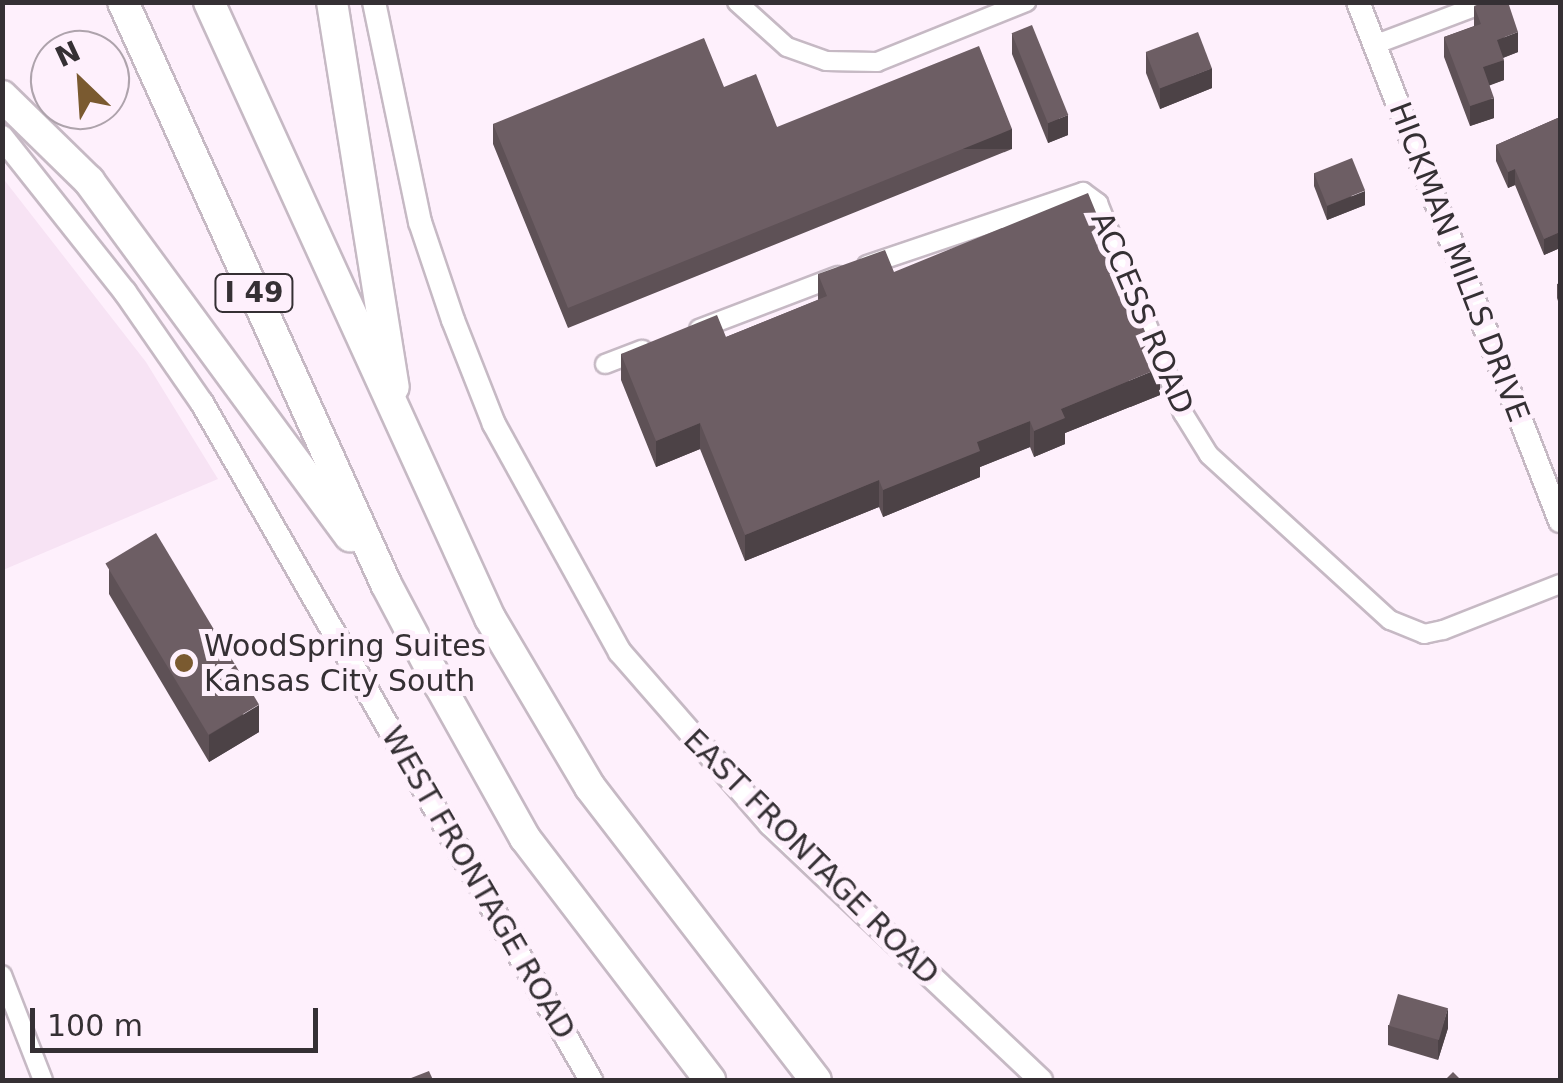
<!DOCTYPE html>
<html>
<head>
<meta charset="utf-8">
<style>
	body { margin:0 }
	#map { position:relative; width:1563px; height:1083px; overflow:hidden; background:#fef0fc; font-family:"DejaVu Sans",sans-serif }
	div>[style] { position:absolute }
	.built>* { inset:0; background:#f7e3f4 }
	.roads { filter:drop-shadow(2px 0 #c6b9c4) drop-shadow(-2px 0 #c6b9c4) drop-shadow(0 2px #c6b9c4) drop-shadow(0 -2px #c6b9c4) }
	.street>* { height:18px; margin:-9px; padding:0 9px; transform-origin:9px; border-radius:9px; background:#fff }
	.secondary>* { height:22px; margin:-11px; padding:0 11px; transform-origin:11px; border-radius:11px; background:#fff }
	.highway>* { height:30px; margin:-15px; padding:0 15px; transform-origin:15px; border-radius:15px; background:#fff }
	.wall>* { inset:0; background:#5e5156 }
	.shaded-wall>* { inset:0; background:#4c4246; transform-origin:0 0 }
	.building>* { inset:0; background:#6d5e64; transform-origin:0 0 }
	.dots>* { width:28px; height:28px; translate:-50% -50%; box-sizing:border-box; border:5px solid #fef0fc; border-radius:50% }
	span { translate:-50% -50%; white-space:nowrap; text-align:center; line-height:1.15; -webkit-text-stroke:10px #fef0fc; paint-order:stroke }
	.shield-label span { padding:2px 8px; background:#fef0fc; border:2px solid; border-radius:8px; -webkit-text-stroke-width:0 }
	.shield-label { font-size:28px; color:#353034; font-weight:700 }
	.street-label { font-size:30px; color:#353034 }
	.poi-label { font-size:30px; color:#353034 }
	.left { translate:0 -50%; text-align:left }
	.frame { position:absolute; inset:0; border:5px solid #353034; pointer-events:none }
	.north { position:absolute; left:30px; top:30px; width:100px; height:100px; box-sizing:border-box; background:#fef0fc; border:2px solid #aea3ac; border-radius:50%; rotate:335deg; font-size:28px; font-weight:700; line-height:40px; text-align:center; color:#353034 }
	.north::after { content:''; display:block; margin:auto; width:35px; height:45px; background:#7a5a30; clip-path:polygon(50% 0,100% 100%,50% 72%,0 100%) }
	.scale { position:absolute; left:30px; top:1008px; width:288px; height:45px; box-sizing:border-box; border:5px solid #353034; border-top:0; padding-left:12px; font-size:30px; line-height:35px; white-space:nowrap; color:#353034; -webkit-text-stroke:8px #fef0fc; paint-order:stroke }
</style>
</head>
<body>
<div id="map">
	<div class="built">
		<i style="clip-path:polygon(2px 177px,146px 362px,218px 479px,3px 570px)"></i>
	</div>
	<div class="roads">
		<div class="street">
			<i style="left:737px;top:2px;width:67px;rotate:42deg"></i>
			<i style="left:787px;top:47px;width:41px;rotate:19.7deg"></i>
			<i style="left:826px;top:61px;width:51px;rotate:1.1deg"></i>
			<i style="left:877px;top:62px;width:161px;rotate:-21.9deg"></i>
			<i style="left:1374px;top:45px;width:122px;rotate:-20.7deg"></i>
			<i style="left:867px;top:265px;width:228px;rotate:-18.7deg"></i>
			<i style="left:1083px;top:192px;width:19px;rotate:36deg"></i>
			<i style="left:1098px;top:203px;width:227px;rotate:68deg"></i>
			<i style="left:1183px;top:413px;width:49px;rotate:58.2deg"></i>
			<i style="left:1209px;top:455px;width:245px;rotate:42.4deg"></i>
			<i style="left:1390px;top:620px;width:37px;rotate:22deg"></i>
			<i style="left:1424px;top:634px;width:19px;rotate:-12deg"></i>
			<i style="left:1443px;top:630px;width:126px;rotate:-21.5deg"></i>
			<i style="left:699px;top:329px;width:149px;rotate:-20.9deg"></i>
			<i style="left:605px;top:364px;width:40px;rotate:-21deg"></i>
			<i style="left:2px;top:975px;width:113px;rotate:68.7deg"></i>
		</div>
		<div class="secondary">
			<i style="left:374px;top:2px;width:225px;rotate:78.2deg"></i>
			<i style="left:420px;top:222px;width:103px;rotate:71.4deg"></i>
			<i style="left:453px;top:320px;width:112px;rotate:68.5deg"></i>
			<i style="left:494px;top:424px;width:260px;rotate:61.1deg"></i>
			<i style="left:620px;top:652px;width:228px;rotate:48.9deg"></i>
			<i style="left:770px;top:824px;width:373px;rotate:43.4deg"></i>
			<i style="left:1358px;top:2px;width:557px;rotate:68.73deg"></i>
			<i style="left:2px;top:137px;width:198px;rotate:51.6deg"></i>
			<i style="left:125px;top:292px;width:135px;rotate:55.3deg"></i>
			<i style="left:202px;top:403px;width:781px;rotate:60.12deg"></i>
		</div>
		<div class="highway">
			<i style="left:123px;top:2px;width:639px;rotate:65.68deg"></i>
			<i style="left:386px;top:584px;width:115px;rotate:62.1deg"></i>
			<i style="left:440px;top:686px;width:174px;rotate:60.8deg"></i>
			<i style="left:525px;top:838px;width:305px;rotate:52.6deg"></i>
			<i style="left:209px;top:2px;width:677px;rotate:65.48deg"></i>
			<i style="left:490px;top:618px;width:196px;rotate:59.4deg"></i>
			<i style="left:590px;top:787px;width:370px;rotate:52.4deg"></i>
			<i style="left:332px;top:2px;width:390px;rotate:80.9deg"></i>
			<i style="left:2px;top:96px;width:122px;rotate:44.3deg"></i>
			<i style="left:89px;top:181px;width:441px;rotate:53.7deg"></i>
		</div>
	</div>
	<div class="wall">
		<i style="clip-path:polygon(1474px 6px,1518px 52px,1503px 58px,1504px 80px,1489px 85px,1494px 118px,1470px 126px,1444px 57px,1444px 37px,1474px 26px)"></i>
		<i style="clip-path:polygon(1012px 33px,1068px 135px,1048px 143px,1012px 54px)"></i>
		<i style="clip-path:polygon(1146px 52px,1212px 88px,1160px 109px,1146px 73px)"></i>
		<i style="clip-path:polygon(724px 87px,777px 127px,1012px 149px,568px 328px,493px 144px,493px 124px)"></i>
		<i style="clip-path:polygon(1560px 117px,1560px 248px,1544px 255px,1515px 185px,1508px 188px,1496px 161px,1496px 145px)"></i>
		<i style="clip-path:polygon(1314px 173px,1365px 205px,1327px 220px,1314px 186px)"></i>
		<i style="clip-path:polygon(894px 272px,1160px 395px,1065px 433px,1065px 444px,1034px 457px,1030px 447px,980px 467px,980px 477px,883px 517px,879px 507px,745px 561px,700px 449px,656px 467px,621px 380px,621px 354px,726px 337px,818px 300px,818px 274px)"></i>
		<i style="clip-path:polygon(1560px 283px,1560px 307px,1557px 298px,1557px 284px)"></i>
		<i style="clip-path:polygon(109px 568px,259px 732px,209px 762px,109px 594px)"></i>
		<i style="clip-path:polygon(1388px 1025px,1448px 1028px,1438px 1060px,1388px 1045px)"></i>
	</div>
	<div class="shaded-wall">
		<i style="clip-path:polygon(1518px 32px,1518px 52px,1497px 60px,1497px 40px)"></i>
		<i style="clip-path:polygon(1504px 60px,1504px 80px,1483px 88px,1483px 67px)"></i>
		<i style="clip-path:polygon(1212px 68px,1212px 88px,1160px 109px,1160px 88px)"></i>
		<i style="clip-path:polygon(1494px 98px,1494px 118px,1470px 126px,1470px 106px)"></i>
		<i style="clip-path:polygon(1068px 115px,1068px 135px,1048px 143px,1048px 123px)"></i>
		<i style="left:1012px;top:129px;width:20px;height:479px;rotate:90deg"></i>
		<i style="clip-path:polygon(1515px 169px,1515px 185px,1508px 188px,1508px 172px)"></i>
		<i style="clip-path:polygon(1365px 191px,1365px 205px,1327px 220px,1327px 206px)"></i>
		<i style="clip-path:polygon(1560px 232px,1560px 248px,1544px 255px,1544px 239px)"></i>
		<i style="clip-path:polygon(1160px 368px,1160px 395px,1065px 433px,1065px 444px,1034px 457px,1034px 431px,1061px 409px)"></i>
		<i style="clip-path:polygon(1030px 421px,1030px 447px,980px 467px,980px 477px,883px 517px,883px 490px,977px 442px)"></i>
		<i style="clip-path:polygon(700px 423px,700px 449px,656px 467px,656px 441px)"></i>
		<i style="clip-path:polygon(879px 480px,879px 507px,745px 561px,745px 535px)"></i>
		<i style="clip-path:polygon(259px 705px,259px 732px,209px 762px,209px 735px)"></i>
		<i style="clip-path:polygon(1448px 1008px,1448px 1028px,1438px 1060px,1438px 1039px)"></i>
	</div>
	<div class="building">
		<i style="clip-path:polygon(1485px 2px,1508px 2px,1518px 32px,1497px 40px,1504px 60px,1483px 67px,1494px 98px,1470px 106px,1444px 37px,1481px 24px,1474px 6px)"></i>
		<i style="left:1032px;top:25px;width:97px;height:22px;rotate:68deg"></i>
		<i style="left:1198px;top:32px;width:39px;height:56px;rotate:69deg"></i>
		<i style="clip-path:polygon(704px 38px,724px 87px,756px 74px,777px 127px,979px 46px,1012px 129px,568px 308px,493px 124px)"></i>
		<i style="clip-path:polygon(1560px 117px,1560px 209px,1558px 210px,1560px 216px,1560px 232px,1544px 239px,1515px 169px,1508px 172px,1496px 145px)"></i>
		<i style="left:1352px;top:158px;width:35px;height:41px;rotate:68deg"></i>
		<i style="clip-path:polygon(1088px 193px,1160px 368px,1061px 409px,1065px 418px,1034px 431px,1030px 421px,977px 442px,980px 451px,883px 490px,879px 480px,745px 535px,700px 423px,656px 441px,621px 354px,717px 315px,726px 337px,827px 296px,818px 274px,885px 250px,894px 272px)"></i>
		<i style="left:156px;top:533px;width:200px;height:59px;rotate:59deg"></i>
		<i style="left:1398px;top:994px;width:52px;height:33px;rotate:16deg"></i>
		<i style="clip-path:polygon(429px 1071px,433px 1080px,406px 1080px)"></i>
		<i style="clip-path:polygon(1453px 1072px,1461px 1080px,1445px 1080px)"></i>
	</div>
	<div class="dots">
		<i style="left:184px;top:663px;background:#7a5a30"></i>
	</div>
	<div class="shield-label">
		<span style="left:254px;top:293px">I 49</span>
	</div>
	<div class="street-label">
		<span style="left:1459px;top:262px;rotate:69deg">HICKMAN MILLS DRIVE</span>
		<span style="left:1142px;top:313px;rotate:67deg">ACCESS ROAD</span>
		<span style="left:811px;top:857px;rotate:45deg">EAST FRONTAGE ROAD</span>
		<span style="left:478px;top:883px;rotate:60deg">WEST FRONTAGE ROAD</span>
	</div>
	<div class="poi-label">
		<span class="left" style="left:204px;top:663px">WoodSpring Suites<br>Kansas City South</span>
	</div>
	<div class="frame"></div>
	<div class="north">N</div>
	<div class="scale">100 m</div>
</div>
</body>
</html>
